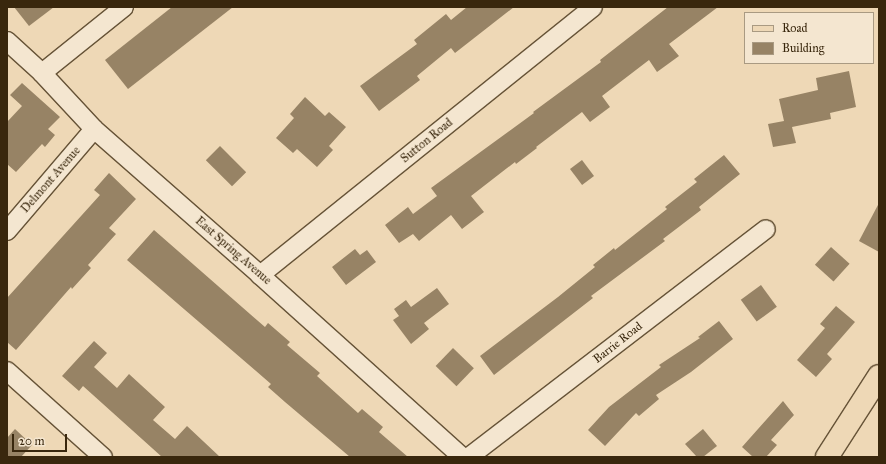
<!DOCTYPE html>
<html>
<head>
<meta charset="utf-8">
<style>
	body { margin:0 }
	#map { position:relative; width:886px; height:464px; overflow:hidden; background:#eed8b6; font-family:"IM FELL Great Primer",serif }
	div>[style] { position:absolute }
	.building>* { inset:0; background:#978365; transform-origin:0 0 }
	.roads { filter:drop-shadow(1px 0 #665337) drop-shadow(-1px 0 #665337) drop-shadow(0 1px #665337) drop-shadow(0 -1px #665337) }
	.minor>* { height:18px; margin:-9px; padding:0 9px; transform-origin:9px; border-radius:9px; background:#f4e6d0 }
	.major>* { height:22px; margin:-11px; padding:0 11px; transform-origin:11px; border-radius:11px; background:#eed8b6 }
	span { translate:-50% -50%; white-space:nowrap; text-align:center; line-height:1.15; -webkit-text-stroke:4px #f4e6d0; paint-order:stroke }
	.street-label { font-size:12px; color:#39270d }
	.frame { position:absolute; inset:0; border:8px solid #39270d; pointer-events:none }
	.legend { position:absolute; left:744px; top:12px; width:130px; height:52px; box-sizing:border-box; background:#f4e6d0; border:1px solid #a99a82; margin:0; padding:5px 7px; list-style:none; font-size:12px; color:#39270d }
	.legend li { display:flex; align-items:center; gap:8px; height:20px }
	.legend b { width:20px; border:1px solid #a99a82 }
	.scale { position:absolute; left:12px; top:434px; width:55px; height:18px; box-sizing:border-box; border:2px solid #39270d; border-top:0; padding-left:5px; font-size:12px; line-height:14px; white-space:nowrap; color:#39270d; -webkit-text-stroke:3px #f4e6d0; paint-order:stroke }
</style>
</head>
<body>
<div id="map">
	<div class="building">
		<i style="clip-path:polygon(14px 7px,54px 7px,29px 26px)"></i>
		<i style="clip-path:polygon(172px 7px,233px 7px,128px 89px,105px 60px)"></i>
		<i style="clip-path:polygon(467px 7px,514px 7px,455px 53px,451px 48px,417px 76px,420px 80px,379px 111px,360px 86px,417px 44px,414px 40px,446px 14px,451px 20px)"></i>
		<i style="clip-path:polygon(668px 7px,718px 7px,669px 44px,679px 56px,657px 72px,649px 60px,602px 96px,610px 107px,590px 122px,582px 112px,536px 147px,537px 148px,516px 164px,515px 162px,471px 196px,484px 212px,462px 229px,451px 215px,419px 241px,413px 234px,399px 243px,385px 225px,408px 207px,413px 214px,437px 196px,431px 188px,534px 113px,533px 112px,601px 62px,600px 60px)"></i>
		<i style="clip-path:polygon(849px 71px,856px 107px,830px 113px,831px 119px,792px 127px,796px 143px,773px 147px,768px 124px,784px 121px,779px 99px,818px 90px,816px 78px)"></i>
		<i style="clip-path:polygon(22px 83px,60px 117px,48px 129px,55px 135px,45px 147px,42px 144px,16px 172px,7px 164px,7px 122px,22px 106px,10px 95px)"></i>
		<i style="clip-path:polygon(305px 97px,325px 116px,329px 112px,346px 127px,329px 146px,333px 150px,317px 167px,297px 149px,293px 153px,276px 138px,294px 118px,290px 114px)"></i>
		<i style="left:220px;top:146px;width:37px;height:20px;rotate:45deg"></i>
		<i style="clip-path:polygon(724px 155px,740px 174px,699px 207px,701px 210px,663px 239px,665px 241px,591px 296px,593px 298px,494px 375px,480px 356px,558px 297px,595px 267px,593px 265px,614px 248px,615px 250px,667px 209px,665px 207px,697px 182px,694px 179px)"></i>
		<i style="left:582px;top:160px;width:20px;height:15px;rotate:53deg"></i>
		<i style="clip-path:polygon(109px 173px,136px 199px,109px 228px,116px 234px,88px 265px,91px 268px,72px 289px,71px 287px,16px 350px,7px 342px,7px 298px,100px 195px,94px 190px)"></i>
		<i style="clip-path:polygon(879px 203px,879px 252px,859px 241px)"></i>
		<i style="clip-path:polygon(154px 230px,265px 327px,268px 323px,290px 342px,287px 345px,320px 373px,317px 376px,358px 413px,362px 409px,383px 427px,379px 432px,408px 457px,350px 457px,285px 402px,268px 387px,271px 384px,127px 260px)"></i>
		<i style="left:831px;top:247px;width:25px;height:24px;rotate:42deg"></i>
		<i style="clip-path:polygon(355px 249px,360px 255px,367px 250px,376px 262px,346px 285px,332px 267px)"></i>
		<i style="left:761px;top:285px;width:27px;height:25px;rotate:54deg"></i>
		<i style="clip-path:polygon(437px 288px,449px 304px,424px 323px,429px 329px,411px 344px,393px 320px,399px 316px,394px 309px,406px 300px,411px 307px)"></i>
		<i style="clip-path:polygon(836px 306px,855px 322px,827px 354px,832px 359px,816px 377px,797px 360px,825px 328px,820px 324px)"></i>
		<i style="clip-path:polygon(719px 321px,733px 339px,691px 372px,656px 395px,659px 399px,639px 416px,636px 413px,605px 446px,588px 430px,609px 407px,661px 367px,659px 365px,700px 338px,698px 337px)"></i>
		<i style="clip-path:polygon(94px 341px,107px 353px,94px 367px,117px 388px,129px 374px,165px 407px,153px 420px,175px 439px,187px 426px,220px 457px,162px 457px,83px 386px,79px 391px,62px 376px)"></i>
		<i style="left:453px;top:348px;width:29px;height:25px;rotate:44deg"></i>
		<i style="clip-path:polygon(783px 401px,794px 415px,771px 440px,777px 445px,766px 457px,753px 457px,742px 447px)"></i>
		<i style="clip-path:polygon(15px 429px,32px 445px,21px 457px,7px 457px,7px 438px)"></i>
		<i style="clip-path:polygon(703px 429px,717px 446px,703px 457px,697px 457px,685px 444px)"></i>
	</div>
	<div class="roads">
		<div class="minor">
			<i style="left:7px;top:41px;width:47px;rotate:42.4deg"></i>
			<i style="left:42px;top:73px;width:76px;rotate:47.1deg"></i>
			<i style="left:94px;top:129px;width:221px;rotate:41.3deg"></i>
			<i style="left:260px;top:275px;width:272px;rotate:42deg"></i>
			<i style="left:42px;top:73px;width:105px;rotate:-38.8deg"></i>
			<i style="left:7px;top:231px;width:134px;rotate:-49.5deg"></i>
			<i style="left:260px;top:275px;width:427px;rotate:-38.8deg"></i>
			<i style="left:7px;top:371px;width:129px;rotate:41.9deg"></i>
			<i style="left:469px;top:457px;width:374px;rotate:-37.5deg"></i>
		</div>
		<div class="major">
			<i style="left:827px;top:457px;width:96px;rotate:-57.3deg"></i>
		</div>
	</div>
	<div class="street-label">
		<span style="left:427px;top:141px;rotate:-39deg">Sutton Road</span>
		<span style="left:51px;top:180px;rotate:-49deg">Delmont Avenue</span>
		<span style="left:233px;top:251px;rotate:41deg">East Spring Avenue</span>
		<span style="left:618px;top:343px;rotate:-38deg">Barrie Road</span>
	</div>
	<div class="frame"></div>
	<ul class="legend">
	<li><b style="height:5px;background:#eed8b6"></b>Road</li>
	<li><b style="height:11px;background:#978365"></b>Building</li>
	</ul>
	<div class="scale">20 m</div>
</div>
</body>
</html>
